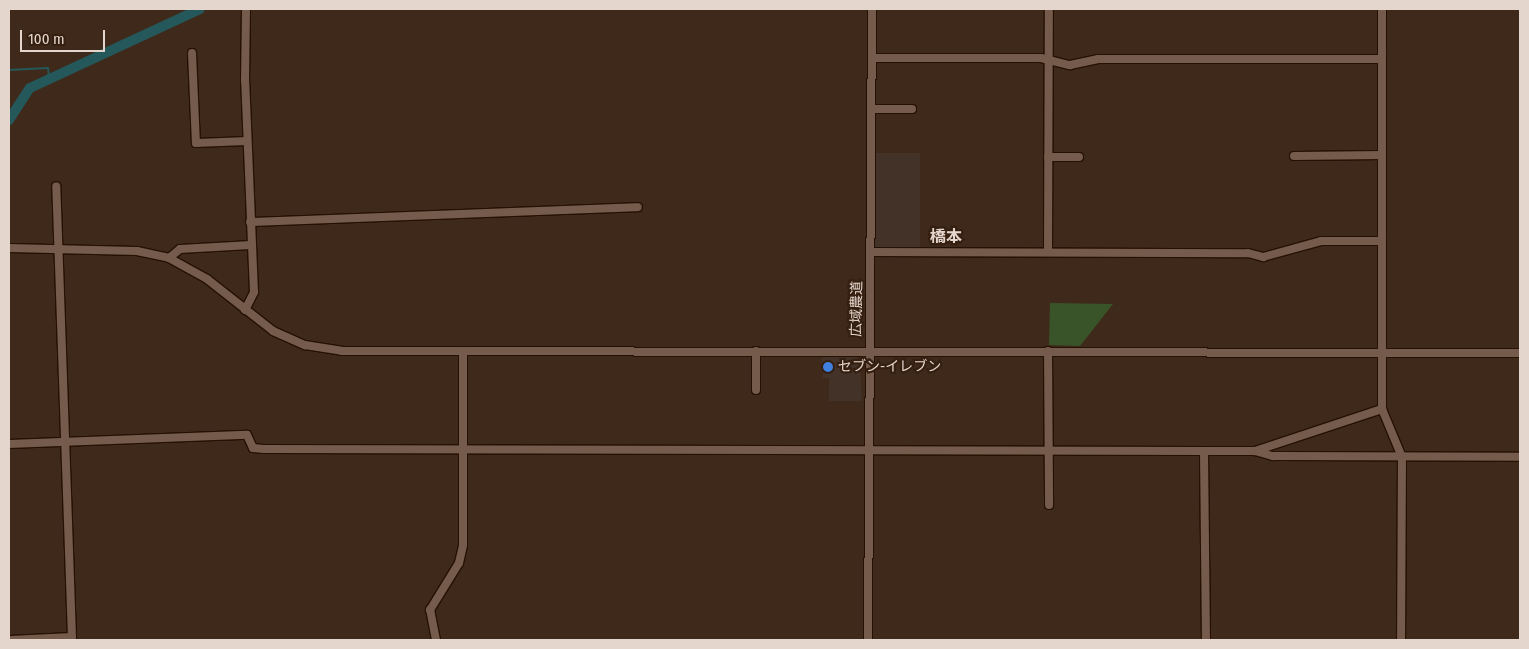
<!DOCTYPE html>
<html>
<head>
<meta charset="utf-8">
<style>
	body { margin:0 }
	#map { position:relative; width:1529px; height:649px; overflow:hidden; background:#3f291a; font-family:"Fira Sans Condensed","Noto Sans JP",sans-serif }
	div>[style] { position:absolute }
	.commercial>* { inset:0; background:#433228; transform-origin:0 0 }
	.green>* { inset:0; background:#395429 }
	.stream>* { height:2px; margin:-1px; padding:0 1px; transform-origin:1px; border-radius:1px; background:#24585a }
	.river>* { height:10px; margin:-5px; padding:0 5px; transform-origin:5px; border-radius:5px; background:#24585a }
	.roads { filter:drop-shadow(1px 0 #251103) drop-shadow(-1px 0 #251103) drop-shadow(0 1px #251103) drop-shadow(0 -1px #251103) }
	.minor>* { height:8px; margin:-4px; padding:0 4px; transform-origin:4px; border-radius:4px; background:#755b4b }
	.dots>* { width:14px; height:14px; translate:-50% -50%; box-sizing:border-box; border:2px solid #351f10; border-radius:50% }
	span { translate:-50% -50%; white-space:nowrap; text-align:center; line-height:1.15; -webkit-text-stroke:4.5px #351f10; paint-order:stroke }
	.street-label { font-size:14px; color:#e5d6cd }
	.poi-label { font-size:14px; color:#e5d6cd }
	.left { translate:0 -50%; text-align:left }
	.quarter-label { font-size:16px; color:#e5d6cd; font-weight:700 }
	.frame { position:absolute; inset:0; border:10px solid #e5d6cd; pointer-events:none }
	.scale { position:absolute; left:20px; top:30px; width:85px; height:22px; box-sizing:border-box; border:2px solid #e5d6cd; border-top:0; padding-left:6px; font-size:15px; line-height:18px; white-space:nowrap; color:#e5d6cd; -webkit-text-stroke:4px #351f10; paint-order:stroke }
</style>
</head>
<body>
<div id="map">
	<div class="commercial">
		<i style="left:875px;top:153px;width:45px;height:97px"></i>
		<i style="clip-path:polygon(822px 356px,854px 357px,860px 361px,862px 401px,829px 401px,829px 378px,823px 378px)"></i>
	</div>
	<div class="green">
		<i style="clip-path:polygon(1050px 303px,1051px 303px,1113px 304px,1080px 346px,1049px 345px)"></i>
	</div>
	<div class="stream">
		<i style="left:9px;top:70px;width:39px;rotate:-3deg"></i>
		<i style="left:48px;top:68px;width:9px;rotate:84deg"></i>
	</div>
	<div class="river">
		<i style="left:9px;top:120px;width:38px;rotate:-57deg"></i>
		<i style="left:30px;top:88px;width:187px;rotate:-24.9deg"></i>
	</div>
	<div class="roads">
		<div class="minor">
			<i style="left:1382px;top:9px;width:400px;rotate:90deg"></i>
			<i style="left:1382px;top:409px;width:52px;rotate:67.4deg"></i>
			<i style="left:1402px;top:457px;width:183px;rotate:90.3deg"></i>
			<i style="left:192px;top:53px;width:90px;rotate:87.5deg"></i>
			<i style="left:196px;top:143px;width:51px;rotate:-2.2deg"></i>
			<i style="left:872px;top:58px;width:169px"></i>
			<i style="left:1041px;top:58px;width:30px;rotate:14deg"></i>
			<i style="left:1070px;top:65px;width:29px;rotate:-12deg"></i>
			<i style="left:1098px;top:59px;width:284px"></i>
			<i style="left:871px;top:109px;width:41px"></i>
			<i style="left:1294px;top:156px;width:88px;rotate:-0.7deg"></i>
			<i style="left:1048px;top:157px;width:31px"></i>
			<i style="left:250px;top:222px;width:388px;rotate:-2.2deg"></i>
			<i style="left:9px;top:248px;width:128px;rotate:1.3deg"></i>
			<i style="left:137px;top:251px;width:33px;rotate:12deg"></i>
			<i style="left:169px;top:258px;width:43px;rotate:28.9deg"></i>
			<i style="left:207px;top:279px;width:84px;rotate:38.2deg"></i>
			<i style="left:273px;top:331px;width:35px;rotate:24deg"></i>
			<i style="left:305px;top:345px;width:37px;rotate:9deg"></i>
			<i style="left:342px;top:351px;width:1178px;rotate:0.1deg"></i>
			<i style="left:870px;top:252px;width:378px;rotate:0.2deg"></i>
			<i style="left:1248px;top:253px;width:16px;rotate:15deg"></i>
			<i style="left:1263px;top:257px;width:60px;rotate:-15.4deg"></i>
			<i style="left:1321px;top:241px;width:61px"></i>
			<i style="left:1048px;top:252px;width:243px;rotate:-89.8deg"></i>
			<i style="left:169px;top:258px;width:14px;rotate:-39deg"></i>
			<i style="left:180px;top:249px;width:71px;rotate:-3.2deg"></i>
			<i style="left:245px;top:310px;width:20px;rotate:-63deg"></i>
			<i style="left:254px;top:292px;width:211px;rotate:-92.4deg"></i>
			<i style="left:245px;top:81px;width:72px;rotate:-89.2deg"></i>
			<i style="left:756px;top:351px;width:39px;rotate:90deg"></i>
			<i style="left:1048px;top:351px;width:154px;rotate:89.6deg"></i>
			<i style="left:9px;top:444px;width:238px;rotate:-2.2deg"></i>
			<i style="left:247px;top:435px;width:14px;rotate:65deg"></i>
			<i style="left:253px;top:448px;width:11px;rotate:5deg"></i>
			<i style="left:264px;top:449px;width:940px;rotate:0.12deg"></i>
			<i style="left:1204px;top:451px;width:51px"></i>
			<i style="left:1255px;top:451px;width:19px;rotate:16deg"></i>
			<i style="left:1273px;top:456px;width:247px;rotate:0.2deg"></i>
			<i style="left:1204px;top:451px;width:189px;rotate:89.4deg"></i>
			<i style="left:1255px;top:451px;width:134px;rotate:-18.3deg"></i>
			<i style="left:9px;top:640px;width:63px;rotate:-2.7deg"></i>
			<i style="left:72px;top:637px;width:451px;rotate:-92deg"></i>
			<i style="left:436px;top:640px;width:31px;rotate:-101deg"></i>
			<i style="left:430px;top:610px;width:55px;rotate:-58.3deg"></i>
			<i style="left:459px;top:563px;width:18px;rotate:-77deg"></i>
			<i style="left:463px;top:545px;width:194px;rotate:-90deg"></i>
			<i style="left:868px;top:640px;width:631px;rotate:-89.64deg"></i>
		</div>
	</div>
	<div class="dots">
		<i style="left:828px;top:367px;background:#3f7fe0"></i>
	</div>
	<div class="street-label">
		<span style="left:857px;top:309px;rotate:-89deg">広域農道</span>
	</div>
	<div class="poi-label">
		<span class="left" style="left:838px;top:367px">セブン-イレブン</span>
	</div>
	<div class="quarter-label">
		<span style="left:946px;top:237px">橋本</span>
	</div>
	<div class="frame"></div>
	<div class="scale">100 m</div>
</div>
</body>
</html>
